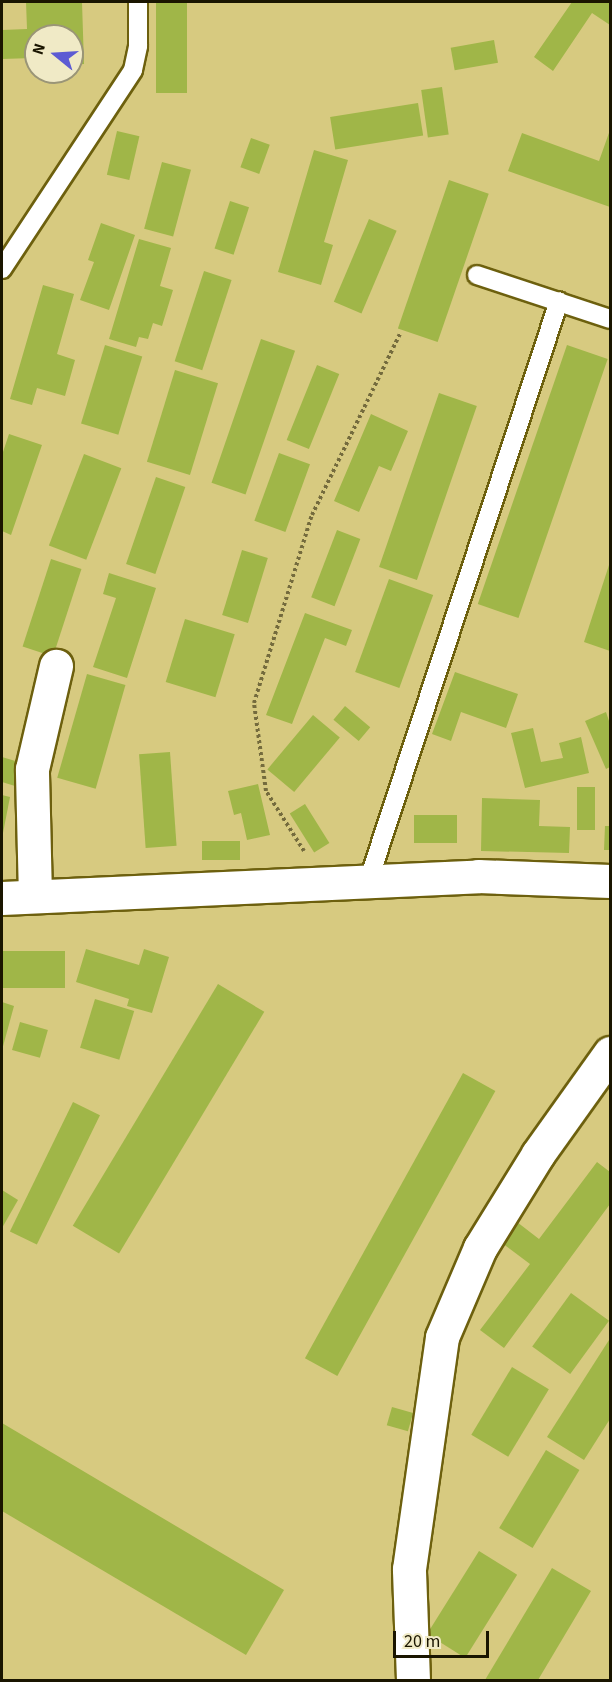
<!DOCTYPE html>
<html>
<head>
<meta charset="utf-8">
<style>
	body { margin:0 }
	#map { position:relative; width:612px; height:1682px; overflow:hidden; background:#d7ca80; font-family:"Source Sans 3",sans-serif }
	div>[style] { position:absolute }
	.building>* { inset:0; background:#a0b648; transform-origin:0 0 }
	.path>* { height:4px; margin-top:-2px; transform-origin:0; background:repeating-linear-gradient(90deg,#746b3d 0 3px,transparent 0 6px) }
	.roads { filter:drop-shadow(2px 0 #6d600e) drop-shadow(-2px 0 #6d600e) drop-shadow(0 2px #6d600e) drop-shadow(0 -2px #6d600e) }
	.service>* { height:18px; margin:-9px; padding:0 9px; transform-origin:9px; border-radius:9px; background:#fff }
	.minor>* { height:33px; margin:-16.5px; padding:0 16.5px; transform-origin:16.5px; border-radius:16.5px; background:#fff }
	.primary>* { height:33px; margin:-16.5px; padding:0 16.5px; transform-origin:16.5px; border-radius:16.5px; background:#fff }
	span { translate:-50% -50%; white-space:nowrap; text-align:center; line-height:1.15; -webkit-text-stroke:6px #f0eac6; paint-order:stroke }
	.frame { position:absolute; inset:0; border:3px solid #1a1500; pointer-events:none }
	.north { position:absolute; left:24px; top:24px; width:60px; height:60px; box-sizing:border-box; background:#f0eac6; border:2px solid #9a9577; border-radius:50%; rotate:288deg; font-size:16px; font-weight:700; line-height:24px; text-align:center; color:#1a1500 }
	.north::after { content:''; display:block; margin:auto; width:21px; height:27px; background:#5d5bd3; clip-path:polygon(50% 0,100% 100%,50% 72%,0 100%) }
	.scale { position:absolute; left:393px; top:1631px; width:96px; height:27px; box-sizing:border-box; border:3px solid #1a1500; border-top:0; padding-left:8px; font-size:18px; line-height:21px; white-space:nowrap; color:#1a1500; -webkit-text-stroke:4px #f0eac6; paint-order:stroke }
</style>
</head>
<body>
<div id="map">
	<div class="building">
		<i style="clip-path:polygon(26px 2px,82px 2px,84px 64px,72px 65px,72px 36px,36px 36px,36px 66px,33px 66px,33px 58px,2px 59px,2px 30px,27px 29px)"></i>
		<i style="left:156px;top:2px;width:31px;height:91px"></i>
		<i style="clip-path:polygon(572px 2px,610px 2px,610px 25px,592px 13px,553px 71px,534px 57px)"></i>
		<i style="left:494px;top:40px;width:23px;height:44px;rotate:80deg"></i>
		<i style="left:442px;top:87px;width:48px;height:21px;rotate:82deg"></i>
		<i style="left:418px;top:103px;width:33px;height:89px;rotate:81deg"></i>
		<i style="clip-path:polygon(610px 130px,610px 207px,508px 171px,522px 133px,599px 161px)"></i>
		<i style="left:117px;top:131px;width:23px;height:45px;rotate:13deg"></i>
		<i style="left:251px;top:138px;width:20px;height:31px;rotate:20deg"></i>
		<i style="clip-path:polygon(314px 150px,348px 160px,324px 242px,333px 245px,321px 285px,278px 272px)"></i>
		<i style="left:162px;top:162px;width:30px;height:69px;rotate:15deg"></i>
		<i style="left:449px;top:180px;width:42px;height:157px;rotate:19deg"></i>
		<i style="left:230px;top:201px;width:20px;height:50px;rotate:18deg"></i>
		<i style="left:369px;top:219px;width:30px;height:90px;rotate:23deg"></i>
		<i style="clip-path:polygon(101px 223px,135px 235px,109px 310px,80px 300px,94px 262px,88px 260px)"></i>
		<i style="clip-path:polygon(139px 239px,171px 248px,160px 286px,173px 290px,162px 326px,153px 323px,148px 339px,139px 337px,136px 347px,109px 339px)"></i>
		<i style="left:204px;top:271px;width:29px;height:95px;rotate:18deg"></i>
		<i style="clip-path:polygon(43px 285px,74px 294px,57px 354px,75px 360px,65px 396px,37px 388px,32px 405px,10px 399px)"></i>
		<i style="left:261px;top:339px;width:36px;height:152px;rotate:19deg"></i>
		<i style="left:105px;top:345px;width:39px;height:82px;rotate:17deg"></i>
		<i style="left:567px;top:345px;width:43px;height:274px;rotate:19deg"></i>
		<i style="left:317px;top:365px;width:24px;height:81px;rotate:22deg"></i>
		<i style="left:175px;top:370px;width:45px;height:96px;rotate:17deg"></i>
		<i style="left:439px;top:393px;width:40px;height:184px;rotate:19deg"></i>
		<i style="clip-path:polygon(371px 414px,408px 431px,391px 471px,379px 466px,359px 512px,334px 501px)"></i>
		<i style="clip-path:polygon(9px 434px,42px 445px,11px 535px,2px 531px,2px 455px)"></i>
		<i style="left:279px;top:453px;width:33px;height:72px;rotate:20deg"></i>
		<i style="left:84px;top:454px;width:40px;height:98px;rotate:21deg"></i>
		<i style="left:156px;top:477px;width:31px;height:92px;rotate:19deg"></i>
		<i style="left:337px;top:530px;width:25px;height:72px;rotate:21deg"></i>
		<i style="left:242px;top:550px;width:27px;height:68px;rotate:17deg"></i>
		<i style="left:51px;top:559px;width:32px;height:92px;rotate:18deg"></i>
		<i style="clip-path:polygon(610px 562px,610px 651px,584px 642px)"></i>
		<i style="clip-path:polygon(109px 573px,156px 588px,127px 678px,93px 667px,116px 598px,103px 594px)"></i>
		<i style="left:389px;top:579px;width:47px;height:99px;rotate:20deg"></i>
		<i style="clip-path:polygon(305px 613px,352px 630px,346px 646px,325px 638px,292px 724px,266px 715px)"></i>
		<i style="left:185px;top:619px;width:52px;height:66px;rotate:17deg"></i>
		<i style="clip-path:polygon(455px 672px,518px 694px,506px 728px,461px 712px,451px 741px,432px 734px)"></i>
		<i style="left:87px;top:674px;width:40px;height:108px;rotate:16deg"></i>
		<i style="left:345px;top:706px;width:33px;height:18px;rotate:40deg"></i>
		<i style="clip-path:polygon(606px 712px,610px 724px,610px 767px,606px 769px,585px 721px)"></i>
		<i style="left:313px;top:715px;width:35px;height:71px;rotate:40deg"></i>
		<i style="clip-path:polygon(533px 728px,541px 762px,563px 758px,559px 743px,581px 737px,589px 773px,525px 788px,511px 733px)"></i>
		<i style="left:170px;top:752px;width:94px;height:31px;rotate:86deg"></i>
		<i style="clip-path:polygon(2px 757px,22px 763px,15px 786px,2px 782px)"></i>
		<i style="clip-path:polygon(258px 784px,270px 835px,247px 840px,241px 813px,234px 815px,228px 791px)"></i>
		<i style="left:577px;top:787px;width:18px;height:43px"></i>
		<i style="clip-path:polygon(2px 795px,10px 797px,3px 833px,2px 832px)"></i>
		<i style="clip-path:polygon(482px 798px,540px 800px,539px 826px,570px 827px,569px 853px,481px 851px)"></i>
		<i style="left:305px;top:804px;width:46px;height:18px;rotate:58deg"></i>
		<i style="left:414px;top:815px;width:43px;height:28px"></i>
		<i style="clip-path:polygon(605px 826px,610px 826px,610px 850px,604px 850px)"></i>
		<i style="left:240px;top:841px;width:19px;height:38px;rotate:90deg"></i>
		<i style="clip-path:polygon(86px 949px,139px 965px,144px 949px,169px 957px,152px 1013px,127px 1006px,129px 999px,76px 982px)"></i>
		<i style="left:65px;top:951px;width:37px;height:63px;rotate:90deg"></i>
		<i style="left:218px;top:984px;width:54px;height:282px;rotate:31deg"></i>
		<i style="left:95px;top:999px;width:41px;height:51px;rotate:17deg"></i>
		<i style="clip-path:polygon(2px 1002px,14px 1006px,2px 1050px)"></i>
		<i style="left:20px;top:1022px;width:29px;height:29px;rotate:16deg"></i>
		<i style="left:463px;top:1073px;width:37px;height:326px;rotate:29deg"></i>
		<i style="left:73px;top:1102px;width:30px;height:144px;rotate:26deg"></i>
		<i style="clip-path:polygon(597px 1162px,610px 1172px,610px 1204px,504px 1348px,480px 1330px,530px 1264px,502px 1243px,517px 1222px,539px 1239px)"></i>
		<i style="clip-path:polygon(2px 1190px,18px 1200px,2px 1228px)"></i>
		<i style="left:571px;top:1293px;width:47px;height:66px;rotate:36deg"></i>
		<i style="clip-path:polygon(609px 1340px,610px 1419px,584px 1460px,547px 1437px)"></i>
		<i style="left:512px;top:1367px;width:43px;height:79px;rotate:31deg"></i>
		<i style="left:392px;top:1407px;width:22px;height:19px;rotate:16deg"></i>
		<i style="clip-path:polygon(2px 1423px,284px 1590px,246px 1655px,2px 1511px)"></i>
		<i style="left:546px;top:1450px;width:39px;height:91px;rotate:31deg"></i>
		<i style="left:479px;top:1551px;width:45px;height:98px;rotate:32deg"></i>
		<i style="clip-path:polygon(552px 1568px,591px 1591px,538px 1680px,485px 1680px)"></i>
	</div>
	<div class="path">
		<i style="left:304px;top:851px;width:71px;rotate:-122.3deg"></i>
		<i style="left:266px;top:791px;width:89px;rotate:-97.8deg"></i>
		<i style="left:254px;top:703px;width:197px;rotate:-72.9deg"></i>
		<i style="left:312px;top:515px;width:201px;rotate:-64.1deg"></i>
	</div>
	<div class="roads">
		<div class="service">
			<i style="left:2px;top:269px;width:238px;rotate:-56.6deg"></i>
			<i style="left:133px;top:70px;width:25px;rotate:-78deg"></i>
			<i style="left:138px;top:46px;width:44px;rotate:-90deg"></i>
			<i style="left:477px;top:275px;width:140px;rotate:18.3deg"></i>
			<i style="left:369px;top:879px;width:608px;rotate:-71.8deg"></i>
		</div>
		<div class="minor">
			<i style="left:35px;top:896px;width:127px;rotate:-91.4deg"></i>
			<i style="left:32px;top:769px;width:106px;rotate:-76.9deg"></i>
			<i style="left:413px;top:1680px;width:111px;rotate:-92.1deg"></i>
			<i style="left:409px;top:1569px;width:234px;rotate:-81.9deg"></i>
			<i style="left:442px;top:1337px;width:97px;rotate:-66.9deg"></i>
			<i style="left:480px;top:1248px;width:110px;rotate:-58.3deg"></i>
			<i style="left:538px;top:1154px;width:124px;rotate:-54.5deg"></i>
		</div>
		<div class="primary">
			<i style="left:2px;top:898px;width:477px;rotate:-2.6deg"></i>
			<i style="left:478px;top:876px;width:132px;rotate:2.2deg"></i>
		</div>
	</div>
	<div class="frame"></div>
	<div class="north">N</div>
	<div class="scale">20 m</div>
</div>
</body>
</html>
